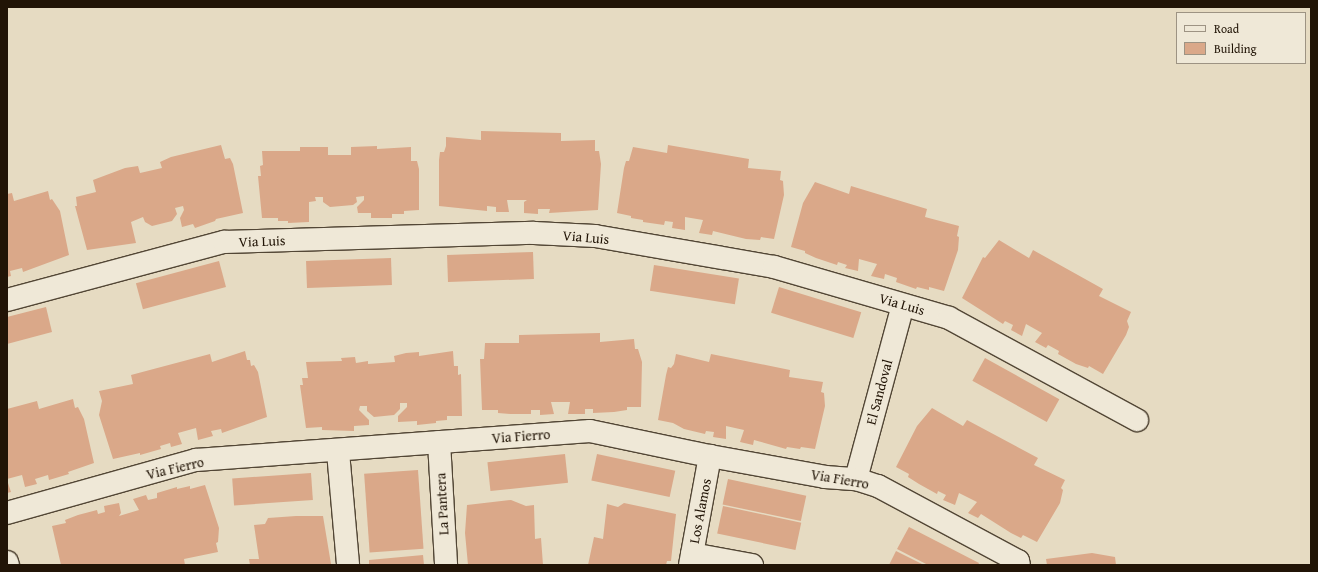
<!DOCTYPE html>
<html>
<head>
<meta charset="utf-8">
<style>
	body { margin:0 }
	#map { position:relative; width:1318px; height:572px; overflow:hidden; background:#e6dbc2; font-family:"Gentium Book Plus",serif }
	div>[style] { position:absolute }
	.building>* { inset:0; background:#daa889; transform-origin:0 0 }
	.roads { filter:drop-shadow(1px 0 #524635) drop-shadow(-1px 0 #524635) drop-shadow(0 1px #524635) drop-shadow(0 -1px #524635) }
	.street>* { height:22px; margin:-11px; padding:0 11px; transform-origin:11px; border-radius:11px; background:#efe8d7 }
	span { translate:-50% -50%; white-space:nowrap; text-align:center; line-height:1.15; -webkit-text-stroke:3.5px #efe8d7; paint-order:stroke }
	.street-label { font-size:14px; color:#211406 }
	.frame { position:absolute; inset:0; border:8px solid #211406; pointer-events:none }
	.legend { position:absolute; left:1176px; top:12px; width:130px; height:52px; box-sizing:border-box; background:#efe8d7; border:1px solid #9d9383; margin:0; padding:5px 7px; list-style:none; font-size:12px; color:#211406 }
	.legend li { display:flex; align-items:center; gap:8px; height:20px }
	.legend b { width:20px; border:1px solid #9d9383 }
</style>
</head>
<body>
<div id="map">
	<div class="building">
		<i style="clip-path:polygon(481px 131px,561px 133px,561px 141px,595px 140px,595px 151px,599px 151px,601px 164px,598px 210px,549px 213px,550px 209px,538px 209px,538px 214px,524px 213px,524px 202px,527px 200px,507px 200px,509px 212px,496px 212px,496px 207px,487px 206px,487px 211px,439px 206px,439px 160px,440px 152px,444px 152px,446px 146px,446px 137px,481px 140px)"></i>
		<i style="clip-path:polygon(221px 145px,225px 159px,230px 158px,233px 164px,243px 213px,216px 219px,215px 221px,195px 228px,193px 224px,182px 227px,180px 218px,184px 210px,183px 206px,175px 208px,177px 214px,172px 221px,152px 226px,145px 222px,143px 217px,131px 222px,136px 243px,87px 250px,75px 206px,77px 206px,76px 197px,96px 192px,93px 180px,125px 168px,138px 166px,140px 173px,162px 168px,160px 162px,171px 157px)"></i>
		<i style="clip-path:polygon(668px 145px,749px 159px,748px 168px,781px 171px,780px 180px,783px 181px,784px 195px,774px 239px,761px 237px,760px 240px,746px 239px,713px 231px,712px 235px,699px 233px,703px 220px,685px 217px,685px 230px,672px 228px,673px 222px,665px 221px,664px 225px,643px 222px,643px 220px,631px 218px,631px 216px,617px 213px,624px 168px,626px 161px,629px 161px,633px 147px,667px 153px)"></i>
		<i style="clip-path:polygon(377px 146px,377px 149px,411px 147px,411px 161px,417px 161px,419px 169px,419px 210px,404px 211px,404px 214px,392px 214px,392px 218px,371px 218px,371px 213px,358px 213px,357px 207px,364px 200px,364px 196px,356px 197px,357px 202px,353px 205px,330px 207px,323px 202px,323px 197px,315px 197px,316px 201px,309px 202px,309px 222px,288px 223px,288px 221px,278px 221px,278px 218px,262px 218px,258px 176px,261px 176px,260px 166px,263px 165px,262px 151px,300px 151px,300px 147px,328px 147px,328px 155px,351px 155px,351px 147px)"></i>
		<i style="clip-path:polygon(815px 182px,849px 194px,851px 186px,927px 209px,925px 217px,959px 226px,957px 236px,959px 237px,958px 250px,944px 291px,929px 287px,929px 290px,917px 287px,916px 289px,896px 282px,897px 278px,885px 274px,884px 279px,871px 276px,877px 264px,859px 259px,858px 271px,845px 268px,847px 265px,838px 262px,837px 265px,816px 258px,805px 253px,805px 251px,791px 247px,803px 203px)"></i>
		<i style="clip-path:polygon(48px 191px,50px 200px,52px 199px,60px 211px,69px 255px,23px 272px,22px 268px,10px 271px,11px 276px,7px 277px,7px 194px,12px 193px,14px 201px)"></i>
		<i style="clip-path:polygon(999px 240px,1029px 258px,1033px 250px,1103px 289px,1099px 296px,1131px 312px,1127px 321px,1129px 327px,1126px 335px,1103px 374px,1089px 366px,1088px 368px,1076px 364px,1058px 354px,1059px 351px,1048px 345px,1046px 348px,1035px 342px,1042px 333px,1026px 324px,1022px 336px,1011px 330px,1013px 325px,1005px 321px,1003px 324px,962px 298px,983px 257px,985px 258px)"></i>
		<i style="left:533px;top:252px;width:27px;height:86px;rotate:88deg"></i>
		<i style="left:391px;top:258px;width:27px;height:85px;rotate:88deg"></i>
		<i style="left:219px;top:261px;width:27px;height:86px;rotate:75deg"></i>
		<i style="left:654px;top:265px;width:86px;height:26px;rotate:9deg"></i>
		<i style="left:779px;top:287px;width:86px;height:27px;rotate:17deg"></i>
		<i style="clip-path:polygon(46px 307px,52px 332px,7px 344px,7px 317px)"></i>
		<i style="clip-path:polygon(600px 333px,600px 342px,634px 339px,635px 349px,638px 349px,642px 362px,641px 407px,627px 407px,627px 410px,614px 412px,593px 413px,593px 409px,585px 409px,585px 414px,568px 414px,570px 402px,551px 402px,554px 414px,540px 415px,540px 410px,531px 410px,531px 414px,510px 414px,498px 413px,498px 410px,482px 410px,480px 359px,484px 359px,485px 343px,519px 343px,519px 335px)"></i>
		<i style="clip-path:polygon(245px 351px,247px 360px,250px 360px,251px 366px,254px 365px,258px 372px,267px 417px,222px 433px,221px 429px,211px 431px,213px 436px,198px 440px,196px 428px,178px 433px,182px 444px,171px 447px,170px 443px,160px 446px,161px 449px,140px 455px,140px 453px,113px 459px,99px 415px,102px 401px,99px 391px,133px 384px,131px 375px,210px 354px,212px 362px)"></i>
		<i style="clip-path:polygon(453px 351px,454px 366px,458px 366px,458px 375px,461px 374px,462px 416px,447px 416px,447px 420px,436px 421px,436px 423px,417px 425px,417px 421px,398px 422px,398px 416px,407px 407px,407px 403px,400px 403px,400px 409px,394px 415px,374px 417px,367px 411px,367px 406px,360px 406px,359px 410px,369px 420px,369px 425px,354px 426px,354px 431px,322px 430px,322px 427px,306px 428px,300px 385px,303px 385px,302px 378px,308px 378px,306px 362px,342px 361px,341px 358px,355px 357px,356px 363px,368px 361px,368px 364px,395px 362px,394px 356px,406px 353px,419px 352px,419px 356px)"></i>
		<i style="clip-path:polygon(676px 354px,709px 362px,711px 354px,790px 370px,789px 377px,823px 382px,821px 392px,824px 393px,825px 406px,815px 449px,801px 447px,800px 449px,787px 447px,786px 449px,754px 440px,753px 445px,740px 442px,744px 430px,726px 426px,726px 439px,713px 437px,714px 432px,706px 431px,705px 434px,684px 429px,673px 423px,658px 420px,666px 375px,668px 367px,671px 368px,674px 364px)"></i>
		<i style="left:985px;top:358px;width:85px;height:26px;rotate:29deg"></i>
		<i style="clip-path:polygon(73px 399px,75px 408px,78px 407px,84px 419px,94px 463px,68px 472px,69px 474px,49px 480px,48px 475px,35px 479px,37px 484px,25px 487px,22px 475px,7px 479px,7px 409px,37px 401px,39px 409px)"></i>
		<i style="clip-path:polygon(932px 408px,963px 426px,967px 420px,1038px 458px,1034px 465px,1065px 480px,1061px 488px,1063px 490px,1060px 503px,1037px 542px,1023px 535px,1021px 538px,1011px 533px,981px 514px,978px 518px,968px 513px,977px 502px,959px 493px,955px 505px,943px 500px,946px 495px,938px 491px,937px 494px,919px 484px,908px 477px,909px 474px,896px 467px,917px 426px)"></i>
		<i style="left:565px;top:454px;width:29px;height:78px;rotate:84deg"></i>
		<i style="left:597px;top:454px;width:80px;height:27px;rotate:12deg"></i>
		<i style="left:418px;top:470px;width:79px;height:54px;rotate:86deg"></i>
		<i style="left:311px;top:473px;width:27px;height:79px;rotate:86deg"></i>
		<i style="left:728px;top:479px;width:80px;height:26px;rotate:12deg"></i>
		<i style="clip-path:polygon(7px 480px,11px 492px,7px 493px)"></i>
		<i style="clip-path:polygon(205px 485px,219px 528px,218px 542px,216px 543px,218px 552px,184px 559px,185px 565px,61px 565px,52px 526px,66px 523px,65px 520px,78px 515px,97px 510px,98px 514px,105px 512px,104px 506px,119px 503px,121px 513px,119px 516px,139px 510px,133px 499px,146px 495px,148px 500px,157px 498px,157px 493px,177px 487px,177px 489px,190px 486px,190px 489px)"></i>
		<i style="clip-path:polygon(511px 500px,526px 506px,534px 505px,535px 539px,541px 538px,543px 565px,468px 565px,465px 533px,467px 505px)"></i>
		<i style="clip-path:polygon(624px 503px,676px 514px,671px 561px,667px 561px,666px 565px,588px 565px,594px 537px,603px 539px,607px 504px,618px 507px)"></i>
		<i style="left:723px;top:506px;width:80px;height:28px;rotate:12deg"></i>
		<i style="clip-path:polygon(296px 516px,323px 516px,331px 564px,250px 565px,249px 559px,259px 559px,254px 525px,265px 524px,268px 518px)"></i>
		<i style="clip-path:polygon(909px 527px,979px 563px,978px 565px,928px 565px,897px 549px)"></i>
		<i style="clip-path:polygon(896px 551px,924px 565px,889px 565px)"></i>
		<i style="clip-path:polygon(1092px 553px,1115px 557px,1116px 565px,1047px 565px,1046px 559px)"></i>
		<i style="clip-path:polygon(423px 555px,424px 565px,369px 565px,369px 560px)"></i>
	</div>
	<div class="roads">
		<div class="street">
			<i style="left:7px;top:300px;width:225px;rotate:-15deg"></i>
			<i style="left:224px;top:242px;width:310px;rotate:-1.7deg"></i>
			<i style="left:534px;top:233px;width:61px;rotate:2.8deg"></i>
			<i style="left:595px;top:236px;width:182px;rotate:9.8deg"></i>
			<i style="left:774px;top:267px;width:182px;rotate:16.2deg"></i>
			<i style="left:949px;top:318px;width:214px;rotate:28.5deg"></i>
			<i style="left:439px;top:442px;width:123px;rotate:86.7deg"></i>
			<i style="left:338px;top:452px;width:113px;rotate:84.9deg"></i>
			<i style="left:856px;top:479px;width:180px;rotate:-74.9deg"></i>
			<i style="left:7px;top:513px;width:196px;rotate:-15.7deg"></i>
			<i style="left:196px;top:460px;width:395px;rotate:-4.2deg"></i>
			<i style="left:590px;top:431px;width:123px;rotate:11.8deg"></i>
			<i style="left:710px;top:456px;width:117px;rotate:10.3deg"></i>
			<i style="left:825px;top:477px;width:31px;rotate:4deg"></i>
			<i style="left:856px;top:479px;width:23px;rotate:18deg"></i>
			<i style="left:878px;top:486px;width:159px;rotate:28.2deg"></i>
			<i style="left:1018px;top:561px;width:4px;rotate:76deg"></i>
			<i style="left:692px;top:554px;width:61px;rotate:10.4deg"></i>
			<i style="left:7px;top:562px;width:3px;rotate:72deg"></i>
			<i style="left:690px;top:565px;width:111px;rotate:-79.6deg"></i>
		</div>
	</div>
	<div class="street-label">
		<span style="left:586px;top:237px;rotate:5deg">Via Luis</span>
		<span style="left:262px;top:241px;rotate:-2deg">Via Luis</span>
		<span style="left:902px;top:304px;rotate:16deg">Via Luis</span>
		<span style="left:879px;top:392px;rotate:-75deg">El Sandoval</span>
		<span style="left:521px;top:436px;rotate:-4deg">Via Fierro</span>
		<span style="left:175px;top:468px;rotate:-13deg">Via Fierro</span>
		<span style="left:840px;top:479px;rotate:10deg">Via Fierro</span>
		<span style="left:442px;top:504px;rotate:-93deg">La Pantera</span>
		<span style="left:700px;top:511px;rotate:-79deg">Los Alamos</span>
	</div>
	<div class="frame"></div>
	<ul class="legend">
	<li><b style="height:5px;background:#efe8d7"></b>Road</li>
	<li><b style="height:11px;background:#daa889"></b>Building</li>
	</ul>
</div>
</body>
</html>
